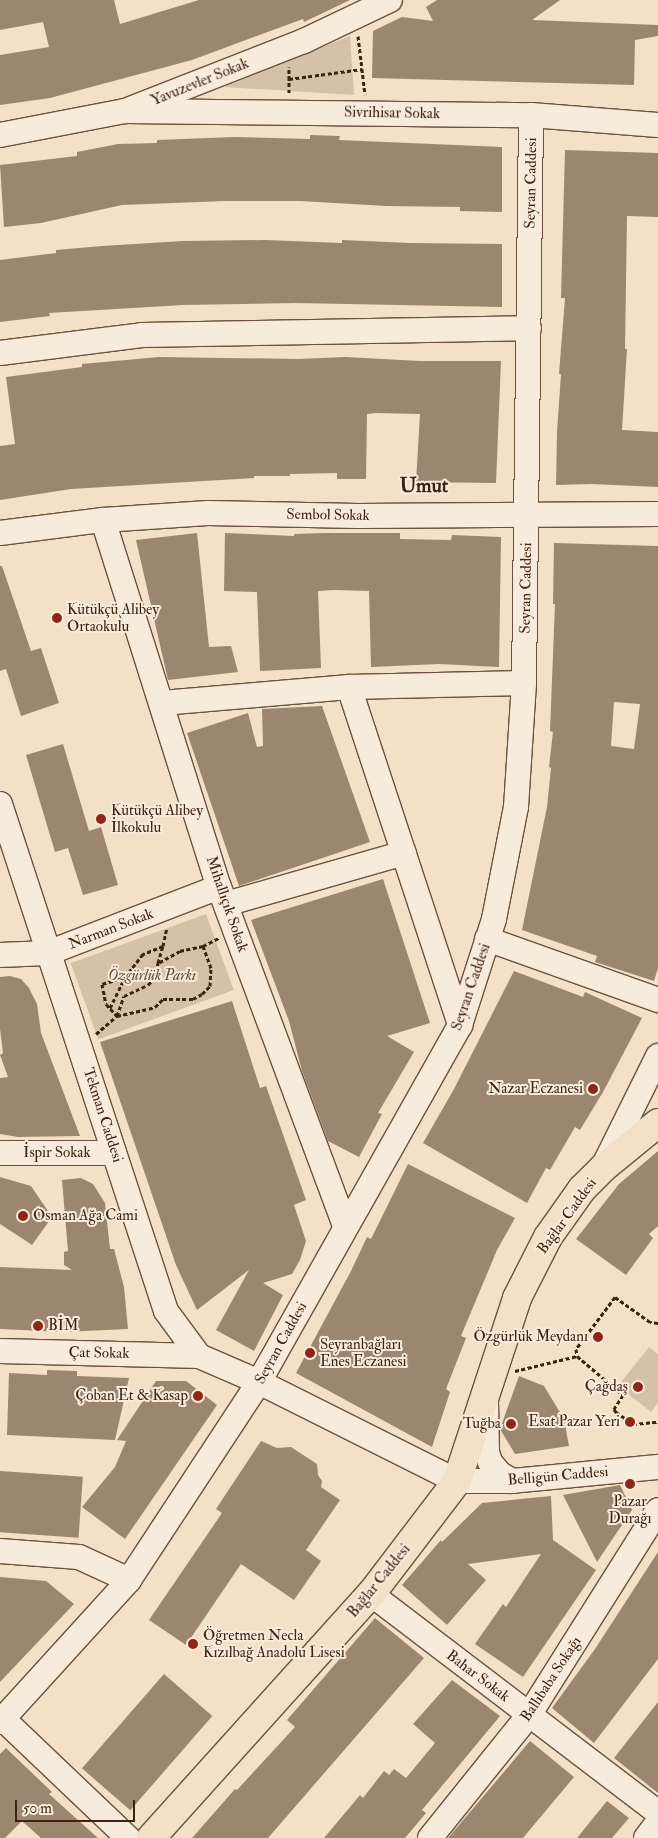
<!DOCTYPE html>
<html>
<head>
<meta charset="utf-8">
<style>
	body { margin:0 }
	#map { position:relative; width:658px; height:1838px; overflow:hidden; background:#f2e1c7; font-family:"IM FELL Double Pica",serif }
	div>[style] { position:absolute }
	.green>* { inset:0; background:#d4c1a8; transform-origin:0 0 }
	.building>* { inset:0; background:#9c866f; transform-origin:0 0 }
	.path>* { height:3px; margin-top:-1.5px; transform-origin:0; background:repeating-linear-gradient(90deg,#3f230f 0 4px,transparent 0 6.5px) }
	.roads { filter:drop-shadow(1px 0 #6c523d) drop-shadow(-1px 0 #6c523d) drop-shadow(0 1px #6c523d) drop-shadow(0 -1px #6c523d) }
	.minor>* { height:24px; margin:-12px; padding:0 12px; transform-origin:12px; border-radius:12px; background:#f7ecdb }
	.major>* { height:28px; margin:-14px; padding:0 14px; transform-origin:14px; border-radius:14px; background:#f2e1c7 }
	.dots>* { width:14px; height:14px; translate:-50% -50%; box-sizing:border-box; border:2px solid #f7ecdb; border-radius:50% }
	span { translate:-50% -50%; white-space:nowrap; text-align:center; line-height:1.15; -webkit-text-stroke:4px #f7ecdb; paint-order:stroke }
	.street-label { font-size:15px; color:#3f230f }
	.poi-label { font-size:15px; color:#3f230f }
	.left { translate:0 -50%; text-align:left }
	.right { translate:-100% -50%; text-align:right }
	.park-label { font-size:15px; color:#644a35; font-style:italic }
	.district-label { font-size:20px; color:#3f230f; font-weight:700 }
	.scale { position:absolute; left:15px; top:1800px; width:120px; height:22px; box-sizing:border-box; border:2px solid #3f230f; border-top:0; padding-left:6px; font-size:15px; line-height:18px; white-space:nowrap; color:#3f230f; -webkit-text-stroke:4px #f7ecdb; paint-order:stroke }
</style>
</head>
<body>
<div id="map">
	<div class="green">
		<i style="clip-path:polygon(350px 36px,354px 95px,224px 87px)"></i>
		<i style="left:206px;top:914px;width:81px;height:144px;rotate:70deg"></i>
		<i style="clip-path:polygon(649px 1347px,658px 1354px,658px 1403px,651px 1412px,618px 1386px)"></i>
	</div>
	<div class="building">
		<i style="clip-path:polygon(0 0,114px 0,120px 24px,199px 0,350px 0,304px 22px,303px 19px,192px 60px,50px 98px,0 105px,0 55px,49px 47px,43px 22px,0 30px)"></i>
		<i style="clip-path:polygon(437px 0,560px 0,532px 20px,658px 25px,658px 36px,635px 40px,634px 85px,372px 78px,373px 31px,402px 17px,433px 21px,426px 7px)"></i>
		<i style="clip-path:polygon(310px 135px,340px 136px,339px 140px,502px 147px,502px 212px,460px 211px,460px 207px,386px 206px,300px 201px,225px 201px,122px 205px,41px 223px,4px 227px,0 165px,77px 156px,77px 152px,118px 144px,157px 143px,157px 140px,234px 137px,310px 139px)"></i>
		<i style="clip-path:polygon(565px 150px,658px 153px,658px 217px,627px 216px,625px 349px,627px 349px,622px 430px,658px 432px,658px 487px,591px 484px,556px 485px,557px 432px,561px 374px,559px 374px,565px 298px,561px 298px)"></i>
		<i style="clip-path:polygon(265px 240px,342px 243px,342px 240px,410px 243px,502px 244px,502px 307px,296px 303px,183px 305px,49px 313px,50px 316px,0 322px,0 260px,56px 253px,56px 250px,102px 246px,183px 241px)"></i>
		<i style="clip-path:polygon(159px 357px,298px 359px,345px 357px,420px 361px,501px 361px,496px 483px,416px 482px,420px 414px,376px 413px,367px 414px,366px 479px,337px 479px,337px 473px,290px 474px,290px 476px,254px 476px,254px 478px,71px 489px,0 500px,0 446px,15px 444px,6px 377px,82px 367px,82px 364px)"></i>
		<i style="clip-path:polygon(197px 533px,209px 647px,231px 646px,238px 672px,168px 680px,136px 540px)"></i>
		<i style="clip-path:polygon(225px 533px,294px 536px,294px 534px,324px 533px,400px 533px,400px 539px,451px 540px,452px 535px,501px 537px,499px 667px,439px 664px,371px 667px,369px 591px,334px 590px,318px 591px,321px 668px,260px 671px,257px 592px,224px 591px)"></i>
		<i style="clip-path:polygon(evenodd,554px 543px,658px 546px,658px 968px,654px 981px,595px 962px,597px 956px,522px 930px,547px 807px,551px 768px,549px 767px,553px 732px,550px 731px,555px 604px,553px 604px,554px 543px,614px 702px,640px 704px,634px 749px,611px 746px,614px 702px)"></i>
		<i style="clip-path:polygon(0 566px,2px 566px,31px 651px,41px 648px,59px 703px,21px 716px,6px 669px,0 671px)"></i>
		<i style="clip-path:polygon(322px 706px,370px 842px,239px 886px,187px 733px,248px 713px,257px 747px,263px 746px,262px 709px)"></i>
		<i style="clip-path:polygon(63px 744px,89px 831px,101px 827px,118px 885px,83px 895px,68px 848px,55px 852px,26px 755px)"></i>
		<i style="clip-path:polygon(383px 879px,430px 1023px,387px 1036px,414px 1052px,378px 1113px,382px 1114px,359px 1157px,328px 1141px,302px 1071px,289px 1021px,251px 920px)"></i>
		<i style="clip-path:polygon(514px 971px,583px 997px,585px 992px,642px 1018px,603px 1092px,580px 1130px,575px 1127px,550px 1170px,546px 1168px,527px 1203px,423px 1143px,454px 1089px)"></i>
		<i style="clip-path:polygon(10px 976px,21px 979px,29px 988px,37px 1004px,41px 1033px,80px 1136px,18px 1137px,0 1134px,0 1078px,8px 1077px,0 1055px,3px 1053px,0 1029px,0 977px)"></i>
		<i style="clip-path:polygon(232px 1001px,260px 1088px,266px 1086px,306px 1200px,294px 1205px,306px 1241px,300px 1260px,292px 1274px,263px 1283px,283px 1295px,254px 1351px,216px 1330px,249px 1270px,197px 1310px,176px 1265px,100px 1042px)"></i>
		<i style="clip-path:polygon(658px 1151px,658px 1226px,649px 1234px,653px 1238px,626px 1275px,576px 1239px,619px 1184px)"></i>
		<i style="clip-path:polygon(408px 1164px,515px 1218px,497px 1250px,461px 1336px,466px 1338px,446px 1389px,450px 1392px,432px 1447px,296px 1373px,351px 1271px,367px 1237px,371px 1239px)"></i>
		<i style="clip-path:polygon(0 1177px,31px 1186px,52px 1217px,32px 1245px,0 1224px)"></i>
		<i style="clip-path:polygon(81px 1178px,93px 1184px,105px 1203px,110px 1249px,114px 1249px,124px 1287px,128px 1329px,63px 1332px,0 1329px,0 1267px,72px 1270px,64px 1265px,64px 1252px,68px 1251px,62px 1180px)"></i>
		<i style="clip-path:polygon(47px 1370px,77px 1371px,77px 1376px,129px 1378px,115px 1440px,7px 1435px,9px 1373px,47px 1375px)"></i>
		<i style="clip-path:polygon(519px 1376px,544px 1386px,564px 1419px,569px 1446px,515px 1454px,500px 1429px)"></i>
		<i style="clip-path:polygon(156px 1381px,186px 1381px,217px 1405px,125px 1539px,82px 1507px,115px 1467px,126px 1441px,117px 1440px)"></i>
		<i style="clip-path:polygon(261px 1441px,277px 1448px,291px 1447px,317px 1464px,318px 1475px,322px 1481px,321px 1487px,340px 1500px,306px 1550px,321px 1561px,294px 1600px,241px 1564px,186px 1645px,149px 1620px,222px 1513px,216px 1509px)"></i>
		<i style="left:0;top:1471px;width:83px;height:61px;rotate:4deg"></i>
		<i style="clip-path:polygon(620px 1485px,632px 1510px,597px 1562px,563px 1495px)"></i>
		<i style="clip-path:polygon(551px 1496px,553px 1540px,596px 1570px,523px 1677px,475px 1644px,503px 1604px,506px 1607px,541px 1554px,468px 1564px,486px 1580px,447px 1625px,402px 1585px,441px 1540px,442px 1542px,482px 1503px)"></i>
		<i style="clip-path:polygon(658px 1552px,658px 1659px,594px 1743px,552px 1708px,595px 1649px)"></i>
		<i style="clip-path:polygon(0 1577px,46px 1581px,74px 1604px,0 1682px)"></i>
		<i style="clip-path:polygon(375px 1618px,424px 1658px,268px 1838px,192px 1838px,235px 1789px,237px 1790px,295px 1727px,287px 1720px)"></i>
		<i style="left:164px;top:1674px;width:64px;height:125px;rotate:41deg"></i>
		<i style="clip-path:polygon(452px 1680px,500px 1716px,422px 1810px,426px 1813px,405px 1838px,324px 1838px,360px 1795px,363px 1798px,384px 1771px,389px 1775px,394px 1769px,406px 1778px,435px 1743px,413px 1724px)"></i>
		<i style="clip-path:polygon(658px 1702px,658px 1793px,614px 1758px)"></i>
		<i style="clip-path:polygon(530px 1741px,574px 1777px,523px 1838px,448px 1838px)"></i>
		<i style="clip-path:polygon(6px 1748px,52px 1792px,49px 1794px,98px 1838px,41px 1838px,22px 1821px,5px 1838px,0 1838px,0 1754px)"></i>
		<i style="clip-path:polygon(607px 1801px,629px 1818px,612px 1838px,577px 1838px)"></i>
	</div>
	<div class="path">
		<i style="left:358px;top:36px;width:59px;rotate:83.2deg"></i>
		<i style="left:289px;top:79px;width:74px;rotate:-7.8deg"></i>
		<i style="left:289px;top:93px;width:26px;rotate:-90deg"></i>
		<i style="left:163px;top:946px;width:19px;rotate:-78deg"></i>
		<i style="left:203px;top:946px;width:24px;rotate:168deg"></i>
		<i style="left:180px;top:951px;width:25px;rotate:151deg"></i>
		<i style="left:158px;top:963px;width:18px;rotate:-74deg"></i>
		<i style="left:163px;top:946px;width:22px;rotate:158deg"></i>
		<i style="left:143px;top:954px;width:29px;rotate:128deg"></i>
		<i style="left:125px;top:977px;width:24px;rotate:163deg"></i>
		<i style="left:102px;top:984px;width:20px;rotate:79deg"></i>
		<i style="left:106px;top:1004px;width:16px;rotate:47deg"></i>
		<i style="left:117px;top:1016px;width:39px;rotate:-13deg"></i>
		<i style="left:155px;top:1007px;width:11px;rotate:-45deg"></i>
		<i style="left:163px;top:999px;width:30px"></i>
		<i style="left:193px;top:999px;width:10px;rotate:-29deg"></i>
		<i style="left:202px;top:994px;width:11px;rotate:-45deg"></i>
		<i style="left:210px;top:986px;width:18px;rotate:-87deg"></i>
		<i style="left:211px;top:968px;width:23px;rotate:-110deg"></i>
		<i style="left:203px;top:946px;width:18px;rotate:-27deg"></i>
		<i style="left:110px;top:1008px;width:34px;rotate:-64deg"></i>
		<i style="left:96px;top:1034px;width:28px;rotate:-41deg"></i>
		<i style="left:117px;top:1016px;width:21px;rotate:-71deg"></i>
		<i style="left:124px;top:996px;width:26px;rotate:-25deg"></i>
		<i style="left:148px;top:985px;width:9px;rotate:-49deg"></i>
		<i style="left:154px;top:978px;width:16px;rotate:-75deg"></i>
		<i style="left:658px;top:1323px;width:8px;rotate:-173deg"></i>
		<i style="left:650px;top:1322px;width:43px;rotate:-144.5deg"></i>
		<i style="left:615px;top:1297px;width:65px;rotate:126.9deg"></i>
		<i style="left:576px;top:1349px;width:7px;rotate:82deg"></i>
		<i style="left:577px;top:1356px;width:60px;rotate:40.3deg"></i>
		<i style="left:623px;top:1395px;width:17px;rotate:123deg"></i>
		<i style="left:614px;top:1409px;width:4px;rotate:56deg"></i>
		<i style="left:616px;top:1412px;width:21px;rotate:35deg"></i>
		<i style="left:633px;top:1424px;width:25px;rotate:-5deg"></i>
		<i style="left:515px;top:1371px;width:64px;rotate:-13.6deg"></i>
	</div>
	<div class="roads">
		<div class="minor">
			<i style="left:125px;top:111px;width:406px;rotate:0.6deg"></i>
			<i style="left:531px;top:115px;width:127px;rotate:4.5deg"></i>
			<i style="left:0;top:135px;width:127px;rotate:-10.9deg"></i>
			<i style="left:125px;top:111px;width:192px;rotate:-21.4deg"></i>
			<i style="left:304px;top:41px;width:95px;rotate:-25.5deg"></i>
			<i style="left:0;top:353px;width:143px;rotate:-7.2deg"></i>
			<i style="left:142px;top:335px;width:387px;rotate:-1deg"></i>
			<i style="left:103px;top:520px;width:385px;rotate:72.5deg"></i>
			<i style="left:219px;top:887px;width:362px;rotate:69.6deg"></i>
			<i style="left:0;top:533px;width:104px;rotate:-7.2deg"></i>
			<i style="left:103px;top:520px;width:105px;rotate:-3.8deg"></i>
			<i style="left:208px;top:513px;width:150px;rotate:1.1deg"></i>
			<i style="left:358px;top:516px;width:300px;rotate:-0.4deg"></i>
			<i style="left:349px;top:687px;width:356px;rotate:71.8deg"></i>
			<i style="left:162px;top:703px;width:188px;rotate:-4.9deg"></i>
			<i style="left:349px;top:687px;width:175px;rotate:-1.3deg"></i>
			<i style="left:0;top:804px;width:533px;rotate:71.87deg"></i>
			<i style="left:166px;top:1311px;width:56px;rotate:53.7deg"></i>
			<i style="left:199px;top:1356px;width:65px;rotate:23.4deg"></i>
			<i style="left:259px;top:1382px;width:221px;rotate:26.6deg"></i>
			<i style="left:457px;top:1481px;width:55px"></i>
			<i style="left:512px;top:1481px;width:147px;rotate:-5.5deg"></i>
			<i style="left:226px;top:904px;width:185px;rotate:-16deg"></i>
			<i style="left:487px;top:939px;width:182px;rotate:19.6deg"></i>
			<i style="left:0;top:955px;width:48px;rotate:-2.4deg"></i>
			<i style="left:48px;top:953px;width:183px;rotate:-21.1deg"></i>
			<i style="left:0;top:1153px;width:114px"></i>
			<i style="left:603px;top:1167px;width:124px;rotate:-63.6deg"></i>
			<i style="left:0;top:1351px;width:199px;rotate:1.4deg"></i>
			<i style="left:486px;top:1401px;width:51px;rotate:88.9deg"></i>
			<i style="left:487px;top:1452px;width:10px;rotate:73deg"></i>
			<i style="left:490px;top:1462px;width:16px;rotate:50deg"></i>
			<i style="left:500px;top:1474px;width:14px;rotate:30deg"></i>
			<i style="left:0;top:1551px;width:79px;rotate:4.3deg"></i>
			<i style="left:79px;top:1557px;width:55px;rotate:24.7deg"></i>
			<i style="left:371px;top:1594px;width:361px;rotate:37.3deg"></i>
			<i style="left:3px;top:1719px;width:173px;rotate:43.6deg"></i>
			<i style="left:0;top:1722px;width:192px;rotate:-47.7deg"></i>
			<i style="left:129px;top:1580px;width:237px;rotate:-56.7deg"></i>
			<i style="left:259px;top:1382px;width:410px;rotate:-60.6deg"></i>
			<i style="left:460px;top:1025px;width:111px;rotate:-72.2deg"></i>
			<i style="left:494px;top:919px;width:114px;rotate:-78.9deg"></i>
			<i style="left:516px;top:807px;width:124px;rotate:-86.3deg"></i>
			<i style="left:524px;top:683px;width:568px;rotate:-89.29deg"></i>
			<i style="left:430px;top:1838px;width:158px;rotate:-51.2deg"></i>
			<i style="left:529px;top:1715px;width:242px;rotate:-57.8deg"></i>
			<i style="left:646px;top:1838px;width:20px;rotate:-53deg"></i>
		</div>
		<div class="major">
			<i style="left:151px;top:1838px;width:329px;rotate:-48deg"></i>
			<i style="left:371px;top:1594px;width:142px;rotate:-52.7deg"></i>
			<i style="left:457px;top:1481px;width:193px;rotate:-71.8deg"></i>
			<i style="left:517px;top:1298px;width:68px;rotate:-63.1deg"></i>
			<i style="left:548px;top:1237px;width:59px;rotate:-54.7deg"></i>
			<i style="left:582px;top:1189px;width:30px;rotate:-45deg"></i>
			<i style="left:603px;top:1168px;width:71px;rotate:-39.3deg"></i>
		</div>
	</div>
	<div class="dots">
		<i style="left:57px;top:618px;background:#8f2418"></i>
		<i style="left:101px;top:819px;background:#8f2418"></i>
		<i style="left:593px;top:1089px;background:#8f2418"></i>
		<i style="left:23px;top:1216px;background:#8f2418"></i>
		<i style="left:38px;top:1326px;background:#8f2418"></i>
		<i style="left:598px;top:1337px;background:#8f2418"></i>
		<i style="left:310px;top:1353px;background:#8f2418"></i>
		<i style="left:638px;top:1387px;background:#8f2418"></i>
		<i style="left:198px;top:1396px;background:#8f2418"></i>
		<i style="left:630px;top:1422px;background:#8f2418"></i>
		<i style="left:511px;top:1424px;background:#8f2418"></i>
		<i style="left:630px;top:1484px;background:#8f2418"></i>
		<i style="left:193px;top:1644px;background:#8f2418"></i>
	</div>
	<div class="street-label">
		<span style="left:200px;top:82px;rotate:-22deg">Yavuzevler Sokak</span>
		<span style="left:392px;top:113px;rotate:1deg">Sivrihisar Sokak</span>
		<span style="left:531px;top:183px;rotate:-89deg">Seyran Caddesi</span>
		<span style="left:328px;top:515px;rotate:1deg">Sembol Sokak</span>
		<span style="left:526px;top:588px;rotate:-89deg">Seyran Caddesi</span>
		<span style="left:227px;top:904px;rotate:71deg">Mihallıçık Sokak</span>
		<span style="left:111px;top:929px;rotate:-21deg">Narman Sokak</span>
		<span style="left:471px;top:987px;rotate:-71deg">Seyran Caddesi</span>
		<span style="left:103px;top:1115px;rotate:72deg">Tekman Caddesi</span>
		<span style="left:57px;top:1153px">İspir Sokak</span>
		<span style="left:567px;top:1216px;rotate:-54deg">Bağlar Caddesi</span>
		<span style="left:281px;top:1343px;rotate:-61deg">Seyran Caddesi</span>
		<span style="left:99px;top:1353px;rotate:1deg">Çat Sokak</span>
		<span style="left:558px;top:1476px;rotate:-5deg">Belligün Caddesi</span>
		<span style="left:379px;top:1581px;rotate:-51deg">Bağlar Caddesi</span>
		<span style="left:478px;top:1676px;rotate:37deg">Bahar Sokak</span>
		<span style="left:551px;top:1679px;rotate:-57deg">Ballıbaba Sokağı</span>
	</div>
	<div class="poi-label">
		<span class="left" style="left:67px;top:618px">Kütükçü Alibey<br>Ortaokulu</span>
		<span class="left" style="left:111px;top:819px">Kütükçü Alibey<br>İlkokulu</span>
		<span class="right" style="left:583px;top:1089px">Nazar Eczanesi</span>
		<span class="left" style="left:33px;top:1216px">Osman Ağa Cami</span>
		<span class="left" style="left:48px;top:1326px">BİM</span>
		<span class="right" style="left:588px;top:1337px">Özgürlük Meydanı</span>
		<span class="left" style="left:320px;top:1353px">Seyranbağları<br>Enes Eczanesi</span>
		<span class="right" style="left:628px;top:1387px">Çağdaş</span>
		<span class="right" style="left:188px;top:1396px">Çoban Et &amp; Kasap</span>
		<span class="right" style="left:620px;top:1422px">Esat Pazar Yeri</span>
		<span class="right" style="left:501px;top:1424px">Tuğba</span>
		<span style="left:630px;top:1510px">Pazar<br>Durağı</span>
		<span class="left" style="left:203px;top:1644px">Öğretmen Necla<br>Kızılbağ Anadolu Lisesi</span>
	</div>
	<div class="park-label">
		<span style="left:152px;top:976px">Özgürlük Parkı</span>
	</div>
	<div class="district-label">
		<span style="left:424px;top:485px">Umut</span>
	</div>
	<div class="scale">50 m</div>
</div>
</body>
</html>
